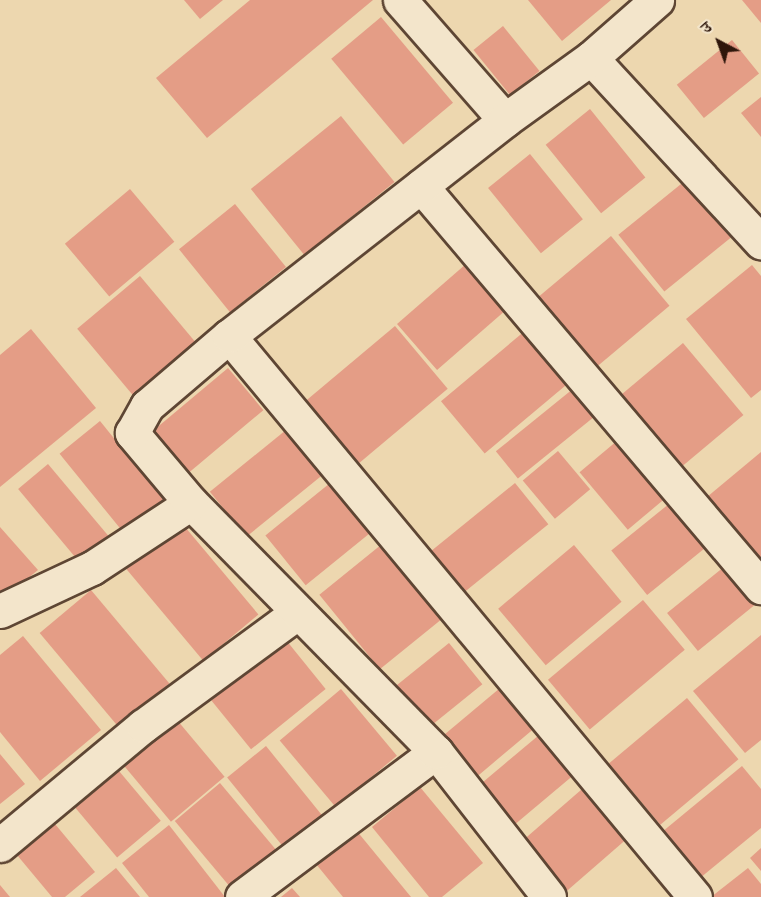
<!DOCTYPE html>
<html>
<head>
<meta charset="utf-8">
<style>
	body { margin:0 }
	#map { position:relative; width:761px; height:897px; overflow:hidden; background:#edd7af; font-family:"IM FELL English","Noto Serif Devanagari",serif }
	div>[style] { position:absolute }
	.building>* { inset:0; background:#e49d86; transform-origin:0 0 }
	.roads { filter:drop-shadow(2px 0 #5e4634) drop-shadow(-2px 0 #5e4634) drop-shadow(0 2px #5e4634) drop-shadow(0 -2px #5e4634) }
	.minor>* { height:33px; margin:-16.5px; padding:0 16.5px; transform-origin:16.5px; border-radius:16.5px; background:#f3e5cb }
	span { translate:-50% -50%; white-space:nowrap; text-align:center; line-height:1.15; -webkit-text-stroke:4.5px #f3e5cb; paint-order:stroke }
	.north { position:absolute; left:689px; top:12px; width:60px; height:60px; -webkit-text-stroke:4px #f3e5cb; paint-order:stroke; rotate:319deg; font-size:16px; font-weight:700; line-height:24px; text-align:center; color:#2e160b }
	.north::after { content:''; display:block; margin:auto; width:21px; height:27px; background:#2e160b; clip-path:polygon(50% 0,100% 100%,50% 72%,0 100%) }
</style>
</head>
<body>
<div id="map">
	<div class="building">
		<i style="clip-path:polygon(184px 0,223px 0,200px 19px)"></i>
		<i style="clip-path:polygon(250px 0,373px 0,207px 138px,156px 78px)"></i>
		<i style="clip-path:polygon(528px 0,611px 0,562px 41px)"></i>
		<i style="clip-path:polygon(742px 0,761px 0,761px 23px)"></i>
		<i style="left:381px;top:17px;width:112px;height:65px;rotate:50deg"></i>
		<i style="left:503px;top:26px;width:58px;height:38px;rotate:51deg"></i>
		<i style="left:732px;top:40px;width:43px;height:71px;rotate:51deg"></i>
		<i style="clip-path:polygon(761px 97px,761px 137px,741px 113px)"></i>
		<i style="left:590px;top:109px;width:88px;height:57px;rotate:51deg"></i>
		<i style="left:341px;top:116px;width:85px;height:116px;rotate:51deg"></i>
		<i style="left:530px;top:154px;width:84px;height:54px;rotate:51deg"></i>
		<i style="left:686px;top:180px;width:73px;height:87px;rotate:51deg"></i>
		<i style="left:130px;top:189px;width:69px;height:85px;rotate:50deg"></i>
		<i style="left:235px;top:204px;width:81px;height:72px;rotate:51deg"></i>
		<i style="left:611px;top:236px;width:91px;height:98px;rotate:50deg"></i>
		<i style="left:474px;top:257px;width:61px;height:102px;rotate:49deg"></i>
		<i style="clip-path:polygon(752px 265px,761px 276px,761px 390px,751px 398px,686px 319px)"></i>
		<i style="left:140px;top:276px;width:89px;height:82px;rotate:50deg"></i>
		<i style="left:395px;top:326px;width:82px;height:119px;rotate:50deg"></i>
		<i style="clip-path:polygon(31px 329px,96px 408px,0 487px,0 355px)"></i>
		<i style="left:526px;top:330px;width:68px;height:111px;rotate:50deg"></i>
		<i style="left:683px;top:343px;width:94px;height:83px;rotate:50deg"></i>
		<i style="left:228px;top:368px;width:55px;height:97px;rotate:50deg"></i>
		<i style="left:579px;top:384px;width:35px;height:107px;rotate:51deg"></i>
		<i style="left:100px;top:421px;width:106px;height:52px;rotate:51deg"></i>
		<i style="left:286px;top:430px;width:58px;height:98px;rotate:51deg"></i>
		<i style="left:624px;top:435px;width:75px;height:58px;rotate:50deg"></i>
		<i style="left:558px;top:451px;width:50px;height:46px;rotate:50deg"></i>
		<i style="clip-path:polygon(761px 452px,761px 563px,707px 497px)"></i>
		<i style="left:48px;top:464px;width:100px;height:39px;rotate:50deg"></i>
		<i style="left:340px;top:475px;width:64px;height:96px;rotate:51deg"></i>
		<i style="left:515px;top:483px;width:53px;height:119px;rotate:51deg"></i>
		<i style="left:675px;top:499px;width:57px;height:82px;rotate:51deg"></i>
		<i style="left:180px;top:521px;width:122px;height:72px;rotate:50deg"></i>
		<i style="clip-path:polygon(0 527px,38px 570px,0 601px)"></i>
		<i style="left:387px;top:540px;width:96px;height:87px;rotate:51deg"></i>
		<i style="left:574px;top:545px;width:74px;height:99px;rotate:50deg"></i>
		<i style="left:730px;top:562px;width:49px;height:81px;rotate:51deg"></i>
		<i style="left:91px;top:590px;width:122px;height:67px;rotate:50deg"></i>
		<i style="left:643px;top:600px;width:65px;height:124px;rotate:50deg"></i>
		<i style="clip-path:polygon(761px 635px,761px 740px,745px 753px,693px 691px)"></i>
		<i style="clip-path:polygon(23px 636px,101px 730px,40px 781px,0 732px,0 655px)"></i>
		<i style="left:286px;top:640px;width:63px;height:96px;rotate:51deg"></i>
		<i style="left:449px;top:643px;width:53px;height:76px;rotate:51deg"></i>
		<i style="left:506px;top:683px;width:53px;height:90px;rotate:50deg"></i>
		<i style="left:341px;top:689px;width:87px;height:80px;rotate:50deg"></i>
		<i style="left:687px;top:698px;width:80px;height:102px;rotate:50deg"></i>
		<i style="left:177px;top:720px;width:74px;height:70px;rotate:50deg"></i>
		<i style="left:545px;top:730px;width:53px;height:89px;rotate:50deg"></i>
		<i style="left:266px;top:746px;width:89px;height:50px;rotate:51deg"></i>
		<i style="clip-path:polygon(0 754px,25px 784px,0 804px)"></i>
		<i style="clip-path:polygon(742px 766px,761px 789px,761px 828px,700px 878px,662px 832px)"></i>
		<i style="left:119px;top:771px;width:65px;height:57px;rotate:50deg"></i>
		<i style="left:220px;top:783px;width:92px;height:59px;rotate:50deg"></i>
		<i style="left:589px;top:783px;width:67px;height:90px;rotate:49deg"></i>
		<i style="clip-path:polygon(420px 787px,483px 863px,442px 897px,429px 897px,372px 827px)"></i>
		<i style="clip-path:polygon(55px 824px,95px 872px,65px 897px,52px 897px,17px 855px)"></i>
		<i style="clip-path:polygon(169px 825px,225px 897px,149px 897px,122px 863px)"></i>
		<i style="clip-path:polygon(356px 830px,411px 897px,343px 897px,316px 864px)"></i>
		<i style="clip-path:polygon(761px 848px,761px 871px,750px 858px)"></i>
		<i style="clip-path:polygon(116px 868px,140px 897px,80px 897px)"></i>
		<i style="clip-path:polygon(748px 868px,761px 884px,761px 897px,711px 897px)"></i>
		<i style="clip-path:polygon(0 885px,10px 897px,0 897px)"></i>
		<i style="clip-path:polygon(292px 888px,300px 897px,281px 897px)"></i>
	</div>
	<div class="roads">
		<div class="minor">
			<i style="left:400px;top:0;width:159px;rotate:48.8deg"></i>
			<i style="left:591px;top:58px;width:251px;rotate:47.3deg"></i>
			<i style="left:421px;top:186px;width:526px;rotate:49.71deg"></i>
			<i style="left:229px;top:336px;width:729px;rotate:50.28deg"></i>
			<i style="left:0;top:611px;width:102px;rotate:-25.1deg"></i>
			<i style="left:92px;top:568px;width:118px;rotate:-33.3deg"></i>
			<i style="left:0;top:845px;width:186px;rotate:-39.8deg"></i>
			<i style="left:143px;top:726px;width:191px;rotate:-36.3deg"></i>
			<i style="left:242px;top:897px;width:242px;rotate:-36.8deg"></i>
			<i style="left:549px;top:897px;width:184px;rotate:-127.9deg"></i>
			<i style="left:436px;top:752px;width:349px;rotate:-134.5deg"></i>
			<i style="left:191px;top:503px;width:92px;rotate:-130.1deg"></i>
			<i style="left:132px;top:433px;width:31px;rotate:-61deg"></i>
			<i style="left:147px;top:406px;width:108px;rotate:-40.5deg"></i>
			<i style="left:229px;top:336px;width:350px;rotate:-38deg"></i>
			<i style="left:505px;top:120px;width:106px;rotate:-35.8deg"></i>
			<i style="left:591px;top:58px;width:88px;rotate:-41.3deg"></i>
		</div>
	</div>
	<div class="north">उ</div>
</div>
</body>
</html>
